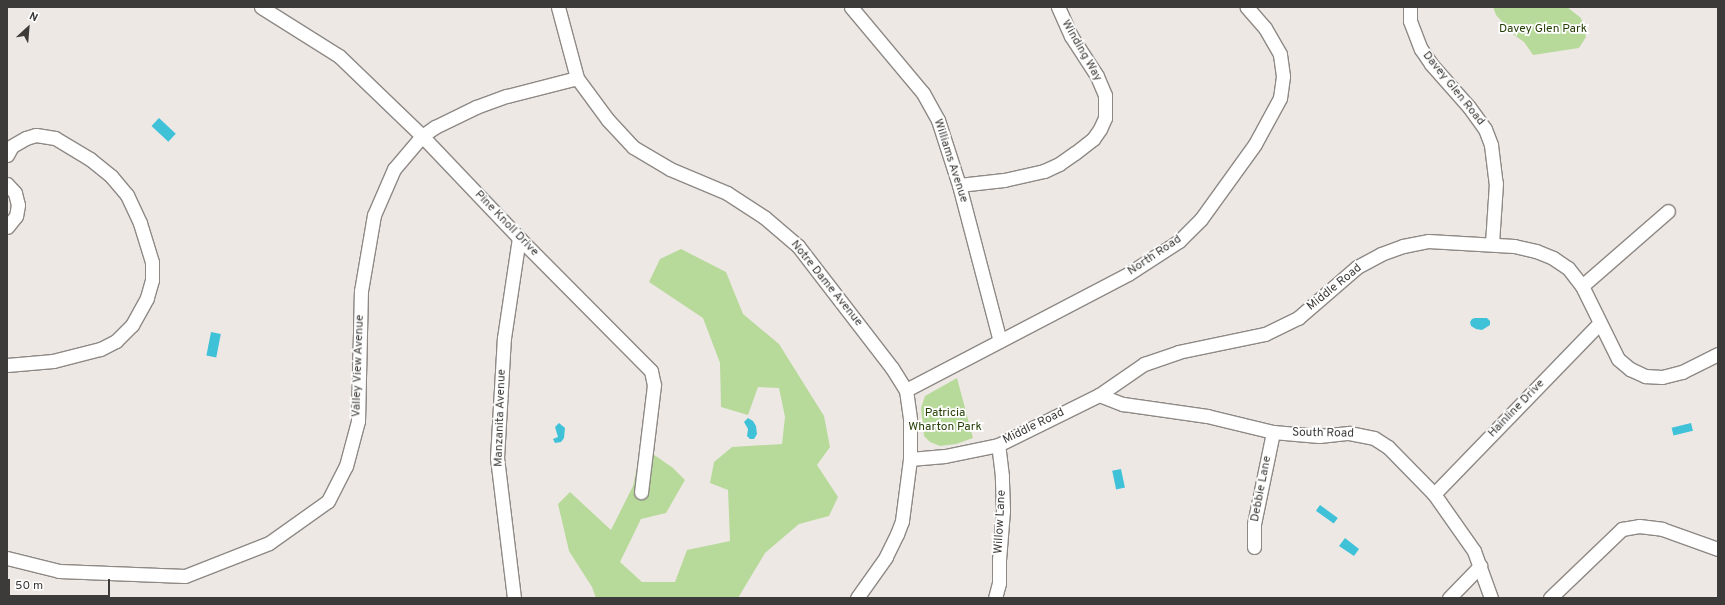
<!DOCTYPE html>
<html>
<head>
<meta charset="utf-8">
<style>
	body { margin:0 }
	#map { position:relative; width:1725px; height:605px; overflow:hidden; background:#eee8e5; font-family:Overpass,sans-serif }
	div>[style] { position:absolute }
	.green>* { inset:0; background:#b7da9a }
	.water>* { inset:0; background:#3fc2d8; transform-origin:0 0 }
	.roads { filter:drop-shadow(1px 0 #8e8985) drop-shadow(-1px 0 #8e8985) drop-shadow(0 1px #8e8985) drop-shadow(0 -1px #8e8985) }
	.minor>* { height:13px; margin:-6.5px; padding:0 6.5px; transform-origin:6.5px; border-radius:6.5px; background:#fff }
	span { translate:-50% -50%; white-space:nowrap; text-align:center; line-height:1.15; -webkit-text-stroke:3.5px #fff; paint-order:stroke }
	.park-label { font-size:12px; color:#253f05 }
	.street-label { font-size:12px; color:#3d3b39 }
	.frame { position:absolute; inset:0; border:8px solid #3d3b39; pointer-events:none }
	.north { position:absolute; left:8px; top:8px; width:40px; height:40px; -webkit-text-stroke:3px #fff; paint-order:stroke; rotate:26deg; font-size:11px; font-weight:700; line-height:16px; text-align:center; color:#3d3b39 }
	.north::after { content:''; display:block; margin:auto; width:14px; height:18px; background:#3d3b39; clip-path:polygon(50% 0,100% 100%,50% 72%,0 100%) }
	.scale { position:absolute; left:8px; top:579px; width:102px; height:18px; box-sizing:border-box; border:2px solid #3d3b39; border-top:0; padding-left:5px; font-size:12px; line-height:14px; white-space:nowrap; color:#3d3b39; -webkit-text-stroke:3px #fff; paint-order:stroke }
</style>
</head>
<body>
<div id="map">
	<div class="green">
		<i style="clip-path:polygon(1493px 7px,1567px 7px,1581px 18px,1586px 37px,1579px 48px,1533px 55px,1524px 42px,1514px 35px,1496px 15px)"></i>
		<i style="clip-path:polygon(681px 249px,726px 272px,743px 314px,779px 344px,824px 416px,830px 447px,817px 465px,838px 497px,829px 516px,799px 524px,765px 553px,738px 598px,596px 598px,592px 587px,569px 551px,558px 504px,570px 492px,611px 530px,633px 486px,638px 462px,653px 454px,673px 468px,685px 480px,666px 513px,641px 519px,620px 562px,642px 582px,675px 582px,687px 550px,730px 541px,728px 490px,710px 483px,714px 462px,732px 447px,782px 444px,785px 417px,779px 388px,758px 387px,748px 415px,721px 407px,720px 363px,703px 318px,649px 282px,660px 259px)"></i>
		<i style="clip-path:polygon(957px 378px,973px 438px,956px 444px,940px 446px,930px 442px,924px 436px,921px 408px,925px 396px)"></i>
	</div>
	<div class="water">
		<i style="left:159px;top:118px;width:23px;height:11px;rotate:43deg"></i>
		<i style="clip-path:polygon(1475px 318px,1487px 318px,1490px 321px,1490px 325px,1482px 330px,1476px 329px,1471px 326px,1470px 322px,1472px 319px)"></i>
		<i style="left:211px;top:332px;width:10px;height:24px;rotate:11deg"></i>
		<i style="clip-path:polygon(748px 418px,753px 421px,756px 426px,757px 434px,754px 439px,750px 439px,747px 436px,748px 429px,744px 422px)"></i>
		<i style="clip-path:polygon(559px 423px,565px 428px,564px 438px,561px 442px,555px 443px,553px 439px,558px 437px,555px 427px)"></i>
		<i style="left:1691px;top:423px;width:8px;height:20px;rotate:76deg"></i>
		<i style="left:1121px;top:469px;width:19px;height:9px;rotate:78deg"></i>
		<i style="left:1320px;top:505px;width:22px;height:7px;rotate:36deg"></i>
		<i style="clip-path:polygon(1345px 538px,1359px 549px,1354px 556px,1339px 546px)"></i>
	</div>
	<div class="roads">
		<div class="minor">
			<i style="left:261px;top:7px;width:92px;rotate:32.1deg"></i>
			<i style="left:339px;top:56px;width:115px;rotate:43.9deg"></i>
			<i style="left:422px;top:136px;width:141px;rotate:46.4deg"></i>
			<i style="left:519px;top:238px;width:187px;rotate:45.2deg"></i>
			<i style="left:651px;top:371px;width:14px;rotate:78deg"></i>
			<i style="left:654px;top:385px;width:108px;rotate:96.9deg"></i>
			<i style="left:558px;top:7px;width:73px;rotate:75deg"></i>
			<i style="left:577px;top:78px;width:52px;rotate:53.6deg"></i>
			<i style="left:608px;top:120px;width:37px;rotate:47deg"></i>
			<i style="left:633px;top:147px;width:43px;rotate:30.7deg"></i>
			<i style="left:670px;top:169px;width:62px;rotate:22.8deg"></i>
			<i style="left:727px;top:193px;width:44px;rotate:33deg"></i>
			<i style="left:764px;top:217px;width:45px;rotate:40.5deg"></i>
			<i style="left:798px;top:246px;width:154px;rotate:52.4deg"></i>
			<i style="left:892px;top:368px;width:26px;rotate:58deg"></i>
			<i style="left:906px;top:390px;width:30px;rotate:82deg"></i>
			<i style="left:910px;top:420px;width:39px;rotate:90deg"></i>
			<i style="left:910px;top:459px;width:63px;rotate:97.4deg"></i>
			<i style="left:902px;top:521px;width:14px;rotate:111deg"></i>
			<i style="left:897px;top:534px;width:25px;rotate:116deg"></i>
			<i style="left:886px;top:557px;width:50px;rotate:125.3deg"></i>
			<i style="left:851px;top:7px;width:112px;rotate:50.1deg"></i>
			<i style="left:923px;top:93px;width:31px;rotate:61deg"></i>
			<i style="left:938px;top:120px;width:68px;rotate:72.1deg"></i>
			<i style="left:959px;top:185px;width:161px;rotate:75.3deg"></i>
			<i style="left:1410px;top:7px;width:14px;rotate:90deg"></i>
			<i style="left:1410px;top:21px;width:30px;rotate:69deg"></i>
			<i style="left:1421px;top:49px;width:18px;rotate:56deg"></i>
			<i style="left:1431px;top:64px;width:57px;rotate:48.5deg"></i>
			<i style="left:1469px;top:107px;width:27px;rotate:54deg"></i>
			<i style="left:1485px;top:129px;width:17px;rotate:69deg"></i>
			<i style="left:1491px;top:145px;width:38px;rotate:83deg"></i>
			<i style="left:1496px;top:183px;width:61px;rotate:93.8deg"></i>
			<i style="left:7px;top:155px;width:10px;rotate:-61deg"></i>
			<i style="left:12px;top:146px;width:16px;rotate:-30deg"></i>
			<i style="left:26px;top:138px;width:10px;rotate:-17deg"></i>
			<i style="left:36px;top:135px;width:19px;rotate:9deg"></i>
			<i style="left:55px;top:138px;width:41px;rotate:31deg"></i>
			<i style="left:90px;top:159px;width:27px;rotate:39deg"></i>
			<i style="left:111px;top:176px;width:25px;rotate:50deg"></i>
			<i style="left:127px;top:195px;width:31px;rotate:65deg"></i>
			<i style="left:140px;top:223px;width:41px;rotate:72.9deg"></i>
			<i style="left:152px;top:262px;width:18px;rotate:90deg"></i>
			<i style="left:152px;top:280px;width:19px;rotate:106deg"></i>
			<i style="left:147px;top:298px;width:31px;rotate:119deg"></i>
			<i style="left:132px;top:325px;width:23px;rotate:135deg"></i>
			<i style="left:116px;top:341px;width:18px;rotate:153deg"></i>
			<i style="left:100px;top:349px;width:49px;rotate:165.7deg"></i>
			<i style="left:53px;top:361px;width:46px;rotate:175deg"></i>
			<i style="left:7px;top:184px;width:12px;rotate:48deg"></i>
			<i style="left:15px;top:193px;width:12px;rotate:76deg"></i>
			<i style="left:18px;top:205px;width:11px;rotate:100deg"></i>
			<i style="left:16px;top:216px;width:14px;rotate:129deg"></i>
			<i style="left:959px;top:185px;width:45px;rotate:-6.3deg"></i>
			<i style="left:1004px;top:180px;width:41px;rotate:-12.7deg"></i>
			<i style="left:1044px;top:171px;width:17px;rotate:-25deg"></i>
			<i style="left:1059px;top:164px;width:19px;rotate:-35deg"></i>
			<i style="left:1075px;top:153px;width:23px;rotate:-38deg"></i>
			<i style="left:1093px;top:139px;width:12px;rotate:-55deg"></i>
			<i style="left:1100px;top:129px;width:12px;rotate:-66deg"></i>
			<i style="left:1105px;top:118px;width:23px;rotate:-90deg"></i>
			<i style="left:1105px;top:95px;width:21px;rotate:-113deg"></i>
			<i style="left:1097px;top:76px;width:48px;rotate:-123deg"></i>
			<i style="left:1071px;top:36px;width:32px;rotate:-114deg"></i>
			<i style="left:1582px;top:286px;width:114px;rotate:-41.1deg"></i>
			<i style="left:906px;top:390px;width:250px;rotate:-27.6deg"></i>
			<i style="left:1128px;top:274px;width:61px;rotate:-32.9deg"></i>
			<i style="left:1179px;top:241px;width:31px;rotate:-45deg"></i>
			<i style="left:1201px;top:219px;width:92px;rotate:-54.2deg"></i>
			<i style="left:1255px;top:144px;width:52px;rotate:-61.5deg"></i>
			<i style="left:1280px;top:98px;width:22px;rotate:-82deg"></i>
			<i style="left:1283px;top:76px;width:22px;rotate:-98deg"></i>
			<i style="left:1280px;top:54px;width:30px;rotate:-120deg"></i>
			<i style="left:1265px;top:28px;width:28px;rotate:-131deg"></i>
			<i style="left:1099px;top:395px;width:26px;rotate:21deg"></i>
			<i style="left:1123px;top:404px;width:85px;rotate:8.1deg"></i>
			<i style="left:1207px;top:416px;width:68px;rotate:13.6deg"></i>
			<i style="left:1273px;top:432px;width:46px;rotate:5deg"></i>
			<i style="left:1319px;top:436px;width:30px;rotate:-6deg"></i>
			<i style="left:1349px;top:433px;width:25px;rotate:11deg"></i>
			<i style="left:1374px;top:438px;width:17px;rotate:33deg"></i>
			<i style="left:1388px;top:447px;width:66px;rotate:45.6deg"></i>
			<i style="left:1434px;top:494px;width:70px;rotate:54.9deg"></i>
			<i style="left:1474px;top:551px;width:50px;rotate:70.1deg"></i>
			<i style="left:910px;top:459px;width:35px;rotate:-5deg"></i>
			<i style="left:945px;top:456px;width:54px;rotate:-11.7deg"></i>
			<i style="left:998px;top:445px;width:113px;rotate:-26.3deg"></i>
			<i style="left:1099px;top:395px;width:55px;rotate:-34.6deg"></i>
			<i style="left:1144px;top:364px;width:36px;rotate:-19deg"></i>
			<i style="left:1178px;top:352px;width:89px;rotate:-11.7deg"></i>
			<i style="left:1265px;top:334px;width:37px;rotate:-26deg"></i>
			<i style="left:1298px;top:318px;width:78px;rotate:-40.8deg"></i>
			<i style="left:1357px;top:267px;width:27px;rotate:-28deg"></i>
			<i style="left:1381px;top:254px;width:23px;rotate:-20deg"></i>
			<i style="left:1403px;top:246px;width:25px;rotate:-11deg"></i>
			<i style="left:1428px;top:241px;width:86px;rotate:3.3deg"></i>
			<i style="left:1514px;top:246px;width:23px;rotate:13deg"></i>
			<i style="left:1536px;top:251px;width:18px;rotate:22deg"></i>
			<i style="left:1553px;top:258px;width:18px;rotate:34deg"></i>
			<i style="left:1568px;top:268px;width:23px;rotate:52deg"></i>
			<i style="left:1582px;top:286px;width:81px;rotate:63.7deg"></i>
			<i style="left:1618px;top:359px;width:16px;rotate:40deg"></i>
			<i style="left:1630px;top:369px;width:17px;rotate:25deg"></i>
			<i style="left:1645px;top:376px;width:17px;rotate:3deg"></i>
			<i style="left:1662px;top:377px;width:21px;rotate:-14deg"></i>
			<i style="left:1682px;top:372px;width:40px;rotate:-26.6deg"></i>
			<i style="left:1434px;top:494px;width:237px;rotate:-45.9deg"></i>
			<i style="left:1254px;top:547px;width:23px;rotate:-90deg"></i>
			<i style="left:1254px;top:524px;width:94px;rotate:-78.3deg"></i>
			<i style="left:7px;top:558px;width:54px;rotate:14deg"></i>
			<i style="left:59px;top:571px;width:126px;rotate:2.3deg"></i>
			<i style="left:185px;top:576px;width:90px;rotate:-21.4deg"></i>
			<i style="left:269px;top:543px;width:72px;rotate:-35.4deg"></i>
			<i style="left:328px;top:501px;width:39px;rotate:-63deg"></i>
			<i style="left:346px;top:466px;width:47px;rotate:-75.1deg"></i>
			<i style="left:358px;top:421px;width:130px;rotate:-88.7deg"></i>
			<i style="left:361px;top:291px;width:77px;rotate:-80.3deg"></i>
			<i style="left:374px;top:215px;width:50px;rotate:-66.5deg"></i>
			<i style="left:394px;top:169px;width:43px;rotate:-49.7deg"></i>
			<i style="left:422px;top:136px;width:16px;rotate:-35deg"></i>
			<i style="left:435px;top:127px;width:46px;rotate:-26deg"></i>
			<i style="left:476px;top:107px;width:33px;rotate:-20deg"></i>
			<i style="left:507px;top:96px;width:72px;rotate:-14.4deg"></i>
			<i style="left:514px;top:598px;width:141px;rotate:-96.9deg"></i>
			<i style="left:497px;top:458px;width:120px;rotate:-86.7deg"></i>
			<i style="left:504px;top:338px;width:101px;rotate:-81.5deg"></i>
			<i style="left:995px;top:598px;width:16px;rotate:-75deg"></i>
			<i style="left:999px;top:583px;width:23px;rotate:-90deg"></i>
			<i style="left:999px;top:560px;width:50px;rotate:-85.4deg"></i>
			<i style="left:1003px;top:510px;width:34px;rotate:-92deg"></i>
			<i style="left:1002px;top:476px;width:31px;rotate:-97deg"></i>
			<i style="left:1449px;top:598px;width:45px;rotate:-45.9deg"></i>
			<i style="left:1550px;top:598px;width:100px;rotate:-43.8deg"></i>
			<i style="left:1622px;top:529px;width:17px;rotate:-10deg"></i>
			<i style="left:1639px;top:526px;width:23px;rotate:7deg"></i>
			<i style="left:1662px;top:529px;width:59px;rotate:19.7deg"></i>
		</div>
	</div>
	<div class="park-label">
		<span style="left:1543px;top:30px">Davey Glen Park</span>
		<span style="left:945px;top:421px">Patricia<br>Wharton Park</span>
	</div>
	<div class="street-label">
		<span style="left:1081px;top:51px;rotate:60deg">Winding Way</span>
		<span style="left:1453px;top:89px;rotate:51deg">Davey Glen Road</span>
		<span style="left:950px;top:161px;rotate:72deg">Williams Avenue</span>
		<span style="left:506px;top:224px;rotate:46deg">Pine Knoll Drive</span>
		<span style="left:1155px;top:256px;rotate:-34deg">North Road</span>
		<span style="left:826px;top:284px;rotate:51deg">Notre Dame Avenue</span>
		<span style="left:1335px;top:288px;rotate:-39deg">Middle Road</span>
		<span style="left:359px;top:366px;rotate:-88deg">Valley View Avenue</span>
		<span style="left:1517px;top:409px;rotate:-46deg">Hainline Drive</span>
		<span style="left:501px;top:418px;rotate:-88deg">Manzanita Avenue</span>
		<span style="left:1034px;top:427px;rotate:-26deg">Middle Road</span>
		<span style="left:1323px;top:434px;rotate:1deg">South Road</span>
		<span style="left:1262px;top:489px;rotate:-79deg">Debbie Lane</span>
		<span style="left:1001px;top:522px;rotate:-87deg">Willow Lane</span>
	</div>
	<div class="frame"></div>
	<div class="north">N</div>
	<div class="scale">50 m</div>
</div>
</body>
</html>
